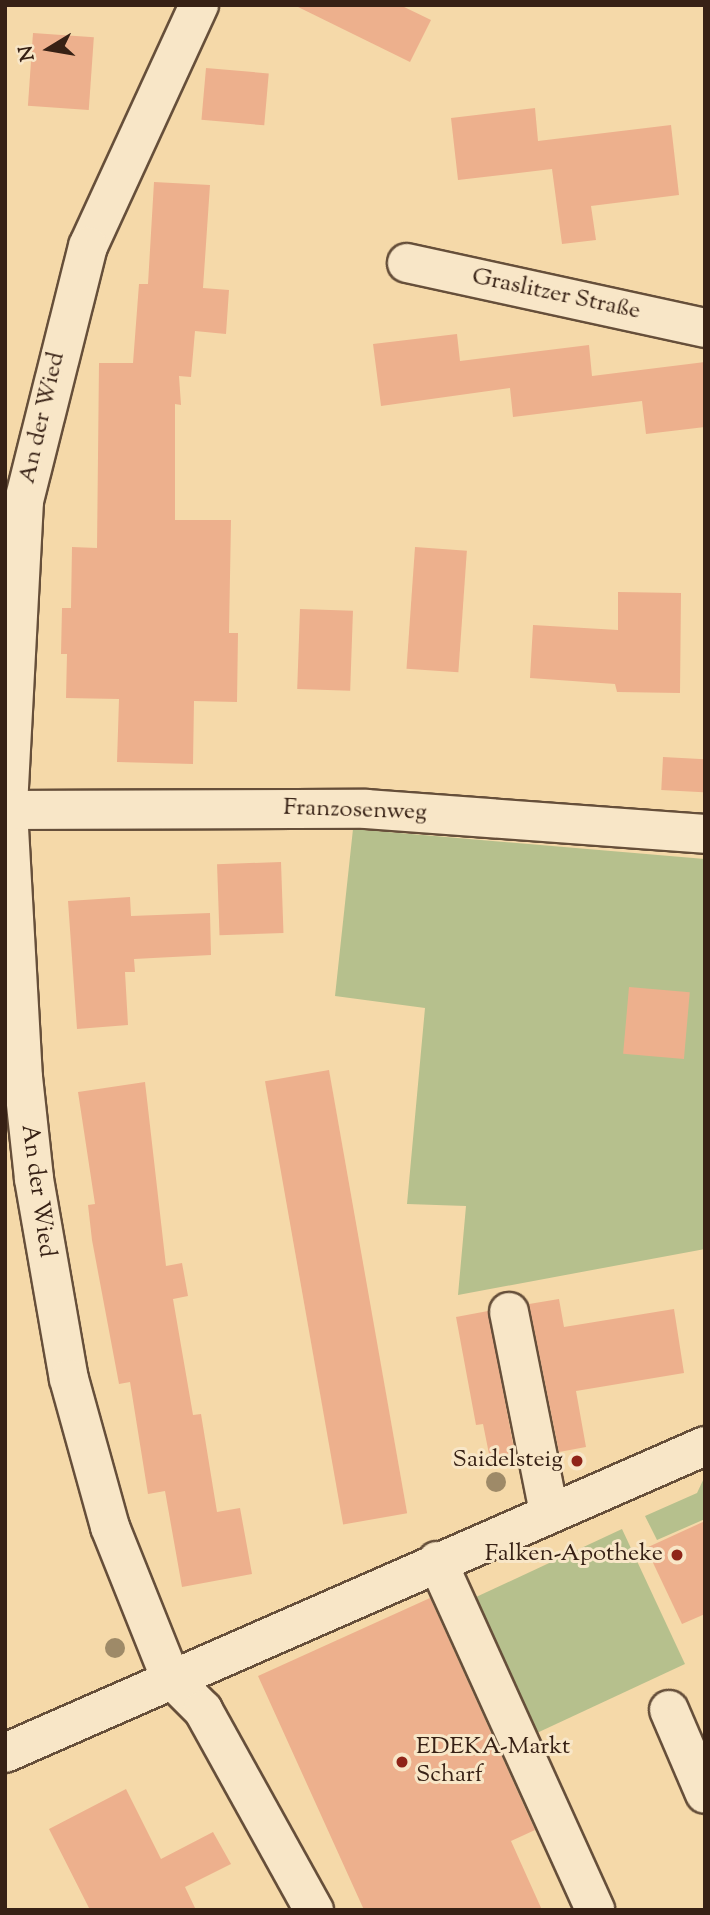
<!DOCTYPE html>
<html>
<head>
<meta charset="utf-8">
<style>
	body { margin:0 }
	#map { position:relative; width:710px; height:1915px; overflow:hidden; background:#f5d9a9; font-family:"Sorts Mill Goudy",serif }
	div>[style] { position:absolute }
	.green>* { inset:0; background:#b6c08d; transform-origin:0 0 }
	.building>* { inset:0; background:#edb08d; transform-origin:0 0 }
	.roads { filter:drop-shadow(2px 0 #664f3a) drop-shadow(-2px 0 #664f3a) drop-shadow(0 2px #664f3a) drop-shadow(0 -2px #664f3a) }
	.minor>* { height:38px; margin:-19px; padding:0 19px; transform-origin:19px; border-radius:19px; background:#f8e6c7 }
	.trees>* { width:20px; height:20px; margin:-10px; border-radius:50%; background:#9e8a68 }
	.dots>* { width:19px; height:19px; translate:-50% -50%; box-sizing:border-box; border:4px solid #f8e6c7; border-radius:50% }
	span { translate:-50% -50%; white-space:nowrap; text-align:center; line-height:1.15; -webkit-text-stroke:6px #f8e6c7; paint-order:stroke }
	.street-label { font-size:24px; color:#372115 }
	.poi-label { font-size:24px; color:#372115 }
	.right { translate:-100% -50%; text-align:right }
	.left { translate:0 -50%; text-align:left }
	.frame { position:absolute; inset:0; border:7px solid #372115; pointer-events:none }
	.north { position:absolute; left:14px; top:14px; width:70px; height:70px; -webkit-text-stroke:5px #f8e6c7; paint-order:stroke; rotate:259deg; font-size:19px; font-weight:700; line-height:28px; text-align:center; color:#372115 }
	.north::after { content:''; display:block; margin:auto; width:24px; height:32px; background:#372115; clip-path:polygon(50% 0,100% 100%,50% 72%,0 100%) }
</style>
</head>
<body>
<div id="map">
	<div class="green">
		<i style="clip-path:polygon(353px 829px,705px 859px,705px 1249px,458px 1295px,466px 1206px,407px 1204px,425px 1008px,335px 996px)"></i>
		<i style="clip-path:polygon(705px 1476px,705px 1519px,657px 1540px,645px 1516px,697px 1493px)"></i>
		<i style="left:622px;top:1529px;width:149px;height:167px;rotate:65deg"></i>
	</div>
	<div class="building">
		<i style="clip-path:polygon(294px 5px,400px 5px,431px 20px,410px 62px)"></i>
		<i style="left:33px;top:33px;width:61px;height:73px;rotate:4deg"></i>
		<i style="left:206px;top:68px;width:63px;height:52px;rotate:5deg"></i>
		<i style="clip-path:polygon(535px 108px,538px 141px,671px 125px,679px 195px,591px 206px,596px 240px,562px 244px,552px 169px,458px 180px,451px 118px)"></i>
		<i style="clip-path:polygon(154px 182px,210px 185px,203px 288px,229px 290px,226px 334px,195px 331px,191px 377px,179px 376px,181px 405px,175px 404px,175px 520px,231px 520px,229px 633px,238px 633px,237px 702px,194px 701px,193px 764px,117px 762px,119px 699px,66px 698px,67px 654px,61px 654px,62px 608px,71px 608px,72px 547px,97px 548px,99px 363px,133px 363px,139px 284px,148px 284px)"></i>
		<i style="clip-path:polygon(457px 334px,460px 361px,589px 345px,592px 376px,705px 362px,705px 427px,646px 434px,642px 401px,513px 417px,510px 388px,381px 406px,373px 344px)"></i>
		<i style="left:415px;top:547px;width:52px;height:122px;rotate:4deg"></i>
		<i style="clip-path:polygon(618px 592px,681px 593px,680px 693px,617px 692px,615px 684px,530px 678px,533px 625px,618px 630px)"></i>
		<i style="left:300px;top:609px;width:53px;height:80px;rotate:2deg"></i>
		<i style="left:663px;top:757px;width:42px;height:33px;rotate:3deg"></i>
		<i style="left:281px;top:862px;width:71px;height:64px;rotate:88deg"></i>
		<i style="clip-path:polygon(130px 897px,131px 916px,210px 913px,211px 955px,134px 959px,135px 972px,125px 972px,128px 1025px,77px 1029px,68px 901px)"></i>
		<i style="left:629px;top:987px;width:61px;height:67px;rotate:5deg"></i>
		<i style="left:329px;top:1070px;width:450px;height:65px;rotate:80deg"></i>
		<i style="clip-path:polygon(145px 1082px,166px 1266px,182px 1263px,188px 1296px,173px 1299px,193px 1415px,201px 1414px,217px 1512px,240px 1508px,252px 1574px,182px 1587px,165px 1491px,148px 1494px,130px 1382px,119px 1384px,92px 1240px,88px 1205px,95px 1204px,78px 1092px)"></i>
		<i style="clip-path:polygon(559px 1299px,564px 1327px,674px 1309px,684px 1373px,576px 1391px,586px 1447px,559px 1452px,529px 1304px)"></i>
		<i style="clip-path:polygon(488px 1311px,517px 1465px,492px 1469px,483px 1424px,476px 1425px,456px 1317px)"></i>
		<i style="clip-path:polygon(705px 1521px,705px 1614px,682px 1624px,646px 1548px)"></i>
		<i style="clip-path:polygon(430px 1598px,535px 1830px,511px 1841px,542px 1910px,364px 1910px,258px 1676px)"></i>
		<i style="clip-path:polygon(126px 1789px,161px 1859px,213px 1832px,231px 1864px,185px 1887px,196px 1910px,90px 1910px,49px 1829px)"></i>
	</div>
	<div class="roads">
		<div class="minor">
			<i style="left:199px;top:5px;width:265px;rotate:114.7deg"></i>
			<i style="left:88px;top:246px;width:263px;rotate:104.1deg"></i>
			<i style="left:24px;top:501px;width:309px;rotate:93deg"></i>
			<i style="left:8px;top:810px;width:267px;rotate:86.8deg"></i>
			<i style="left:23px;top:1077px;width:103px;rotate:83.8deg"></i>
			<i style="left:34px;top:1179px;width:203px;rotate:80.1deg"></i>
			<i style="left:69px;top:1379px;width:154px;rotate:74.5deg"></i>
			<i style="left:110px;top:1527px;width:162px;rotate:68.2deg"></i>
			<i style="left:170px;top:1677px;width:47px;rotate:45deg"></i>
			<i style="left:203px;top:1710px;width:229px;rotate:61deg"></i>
			<i style="left:407px;top:263px;width:305px;rotate:12.3deg"></i>
			<i style="left:5px;top:810px;width:361px;rotate:-0.2deg"></i>
			<i style="left:366px;top:809px;width:340px;rotate:4.2deg"></i>
			<i style="left:509px;top:1312px;width:205px;rotate:78.7deg"></i>
			<i style="left:437px;top:1561px;width:383px;rotate:65.6deg"></i>
			<i style="left:669px;top:1710px;width:91px;rotate:66.8deg"></i>
			<i style="left:5px;top:1753px;width:764px;rotate:-23.68deg"></i>
		</div>
	</div>
	<div class="trees">
		<i style="left:496px;top:1482px"></i>
		<i style="left:115px;top:1648px"></i>
	</div>
	<div class="dots">
		<i style="left:577px;top:1461px;background:#8f2418"></i>
		<i style="left:677px;top:1555px;background:#8f2418"></i>
		<i style="left:402px;top:1762px;background:#8f2418"></i>
	</div>
	<div class="street-label">
		<span style="left:556px;top:295px;rotate:12deg">Graslitzer Straße</span>
		<span style="left:43px;top:418px;rotate:-77deg">An der Wied</span>
		<span style="left:355px;top:811px;rotate:2deg">Franzosenweg</span>
		<span style="left:37px;top:1191px;rotate:82deg">An der Wied</span>
	</div>
	<div class="poi-label">
		<span class="right" style="left:563px;top:1461px">Saidelsteig</span>
		<span class="right" style="left:663px;top:1555px">Falken-Apotheke</span>
		<span class="left" style="left:416px;top:1762px">EDEKA-Markt<br>Scharf</span>
	</div>
	<div class="frame"></div>
	<div class="north">N</div>
</div>
</body>
</html>
